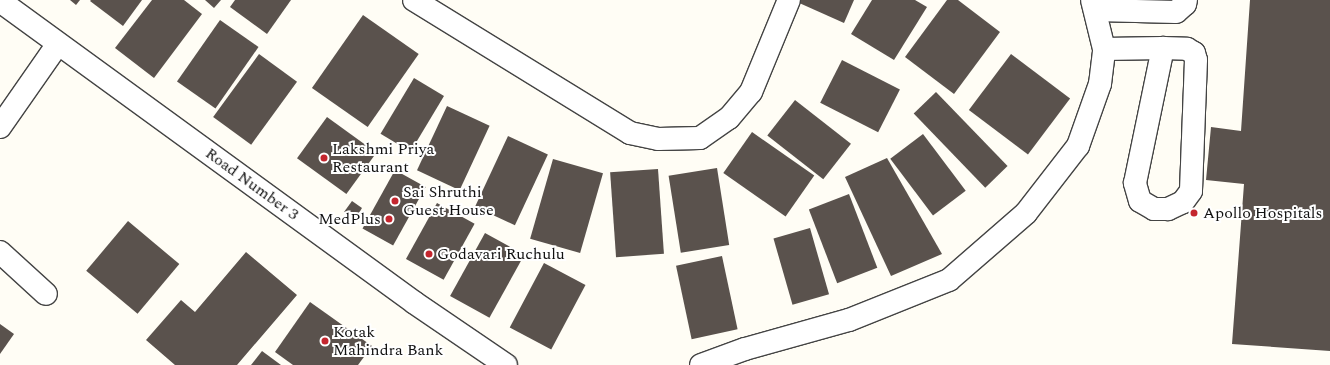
<!DOCTYPE html>
<html>
<head>
<meta charset="utf-8">
<style>
	body { margin:0 }
	#map { position:relative; width:1330px; height:365px; overflow:hidden; background:#fffdf5; font-family:Spectral,serif }
	div>[style] { position:absolute }
	.building>* { inset:0; background:#5a524d; transform-origin:0 0 }
	.roads { filter:drop-shadow(1px 0 #444) drop-shadow(-1px 0 #444) drop-shadow(0 1px #444) drop-shadow(0 -1px #444) }
	.minor>* { height:22px; margin:-11px; padding:0 11px; transform-origin:11px; border-radius:11px; background:#fff }
	.dots>* { width:11px; height:11px; translate:-50% -50%; box-sizing:border-box; border:2px solid #fff; border-radius:50% }
	span { translate:-50% -50%; white-space:nowrap; text-align:center; line-height:1.15; -webkit-text-stroke:4px #fff; paint-order:stroke }
	.poi-label { font-size:16px; color:#111 }
	.left { translate:0 -50%; text-align:left }
	.right { translate:-100% -50%; text-align:right }
	.street-label { font-size:16px; color:#111 }
</style>
</head>
<body>
<div id="map">
	<div class="building">
		<i style="clip-path:polygon(70px 0,80px 0,76px 5px)"></i>
		<i style="clip-path:polygon(91px 0,142px 0,123px 26px,90px 1px)"></i>
		<i style="clip-path:polygon(152px 0,184px 0,202px 14px,154px 78px,115px 48px)"></i>
		<i style="clip-path:polygon(205px 0,221px 0,214px 8px)"></i>
		<i style="clip-path:polygon(235px 0,291px 0,267px 34px,230px 7px)"></i>
		<i style="clip-path:polygon(798px 0,854px 0,844px 23px,797px 2px)"></i>
		<i style="clip-path:polygon(872px 0,915px 0,927px 7px,894px 60px,851px 34px)"></i>
		<i style="clip-path:polygon(947px 0,958px 0,1000px 32px,954px 94px,905px 57px)"></i>
		<i style="clip-path:polygon(1250px 0,1330px 0,1330px 351px,1232px 344px,1244px 184px,1206px 180px,1211px 127px,1241px 131px)"></i>
		<i style="left:363px;top:15px;width:68px;height:89px;rotate:35deg"></i>
		<i style="left:220px;top:20px;width:47px;height:75px;rotate:35deg"></i>
		<i style="left:259px;top:54px;width:47px;height:78px;rotate:36deg"></i>
		<i style="left:1011px;top:54px;width:74px;height:70px;rotate:37deg"></i>
		<i style="left:842px;top:60px;width:65px;height:48px;rotate:27deg"></i>
		<i style="left:414px;top:78px;width:35px;height:65px;rotate:31deg"></i>
		<i style="left:936px;top:92px;width:103px;height:31px;rotate:46deg"></i>
		<i style="left:795px;top:100px;width:71px;height:45px;rotate:38deg"></i>
		<i style="left:447px;top:106px;width:47px;height:71px;rotate:25deg"></i>
		<i style="left:327px;top:117px;width:61px;height:51px;rotate:36deg"></i>
		<i style="left:752px;top:132px;width:76px;height:50px;rotate:35deg"></i>
		<i style="left:923px;top:134px;width:71px;height:41px;rotate:53deg"></i>
		<i style="left:508px;top:136px;width:44px;height:78px;rotate:25deg"></i>
		<i style="clip-path:polygon(887px 158px,942px 254px,891px 276px,845px 177px)"></i>
		<i style="left:553px;top:159px;width:52px;height:83px;rotate:16deg"></i>
		<i style="left:717px;top:168px;width:78px;height:49px;rotate:81deg"></i>
		<i style="left:658px;top:169px;width:85px;height:48px;rotate:86deg"></i>
		<i style="left:395px;top:170px;width:35px;height:67px;rotate:29deg"></i>
		<i style="left:849px;top:194px;width:79px;height:43px;rotate:69deg"></i>
		<i style="clip-path:polygon(352px 201px,362px 208px,356px 218px,344px 212px)"></i>
		<i style="left:437px;top:203px;width:43px;height:64px;rotate:29deg"></i>
		<i style="left:128px;top:221px;width:67px;height:65px;rotate:40deg"></i>
		<i style="left:810px;top:228px;width:69px;height:38px;rotate:74deg"></i>
		<i style="left:485px;top:233px;width:45px;height:72px;rotate:29deg"></i>
		<i style="clip-path:polygon(246px 252px,297px 295px,237px 365px,175px 365px,146px 340px,181px 300px,195px 312px)"></i>
		<i style="left:722px;top:256px;width:75px;height:47px;rotate:78deg"></i>
		<i style="left:544px;top:263px;width:47px;height:73px;rotate:28deg"></i>
		<i style="clip-path:polygon(310px 302px,372px 346px,358px 365px,293px 365px,275px 352px)"></i>
		<i style="clip-path:polygon(0 324px,14px 334px,0 354px)"></i>
		<i style="clip-path:polygon(262px 351px,281px 365px,251px 365px)"></i>
	</div>
	<div class="roads">
		<div class="minor">
			<i style="left:414px;top:0;width:254px;rotate:31.6deg"></i>
			<i style="left:630px;top:133px;width:29px;rotate:12deg"></i>
			<i style="left:658px;top:139px;width:42px;rotate:-1.4deg"></i>
			<i style="left:700px;top:138px;width:35px;rotate:-35deg"></i>
			<i style="left:729px;top:118px;width:34px;rotate:-50deg"></i>
			<i style="left:751px;top:92px;width:100px;rotate:-67.6deg"></i>
			<i style="left:0;top:1px;width:513px;rotate:36.04deg"></i>
			<i style="left:415px;top:303px;width:110px;rotate:34.3deg"></i>
			<i style="left:1096px;top:10px;width:80px;rotate:1.4deg"></i>
			<i style="left:1176px;top:12px;width:12px;rotate:-42deg"></i>
			<i style="left:1185px;top:4px;width:4px;rotate:-76deg"></i>
			<i style="left:1104px;top:49px;width:59px;rotate:-1deg"></i>
			<i style="left:1163px;top:48px;width:24px;rotate:2deg"></i>
			<i style="left:1187px;top:49px;width:8px;rotate:30deg"></i>
			<i style="left:1194px;top:53px;width:7px;rotate:74deg"></i>
			<i style="left:1196px;top:60px;width:131px;rotate:92.2deg"></i>
			<i style="left:1191px;top:191px;width:14px;rotate:126deg"></i>
			<i style="left:1183px;top:202px;width:17px;rotate:155deg"></i>
			<i style="left:1168px;top:209px;width:14px;rotate:180deg"></i>
			<i style="left:1154px;top:209px;width:16px;rotate:-150deg"></i>
			<i style="left:1140px;top:201px;width:19px;rotate:-106deg"></i>
			<i style="left:1135px;top:183px;width:138px;rotate:-78.3deg"></i>
			<i style="left:0;top:127px;width:101px;rotate:-55.1deg"></i>
			<i style="left:0;top:252px;width:62px;rotate:42.4deg"></i>
			<i style="left:701px;top:365px;width:47px;rotate:-20deg"></i>
			<i style="left:745px;top:349px;width:108px;rotate:-15.6deg"></i>
			<i style="left:849px;top:320px;width:108px;rotate:-21.8deg"></i>
			<i style="left:949px;top:280px;width:102px;rotate:-41deg"></i>
			<i style="left:1026px;top:213px;width:85px;rotate:-52.2deg"></i>
			<i style="left:1078px;top:146px;width:66px;rotate:-70.5deg"></i>
			<i style="left:1100px;top:84px;width:35px;rotate:-83deg"></i>
			<i style="left:1104px;top:49px;width:50px;rotate:-103.8deg"></i>
		</div>
	</div>
	<div class="dots">
		<i style="left:324px;top:158px;background:#c4262e"></i>
		<i style="left:395px;top:201px;background:#c4262e"></i>
		<i style="left:1194px;top:213px;background:#c4262e"></i>
		<i style="left:389px;top:219px;background:#c4262e"></i>
		<i style="left:429px;top:254px;background:#c4262e"></i>
		<i style="left:325px;top:341px;background:#c4262e"></i>
	</div>
	<div class="poi-label">
		<span class="left" style="left:332px;top:158px">Lakshmi Priya<br>Restaurant</span>
		<span class="left" style="left:403px;top:201px">Sai Shruthi<br>Guest House</span>
		<span class="left" style="left:1203px;top:213px">Apollo Hospitals</span>
		<span class="right" style="left:381px;top:219px">MedPlus</span>
		<span class="left" style="left:437px;top:254px">Godavari Ruchulu</span>
		<span class="left" style="left:333px;top:341px">Kotak<br>Mahindra Bank</span>
	</div>
	<div class="street-label">
		<span style="left:252px;top:184px;rotate:36deg">Road Number 3</span>
	</div>
</div>
</body>
</html>
